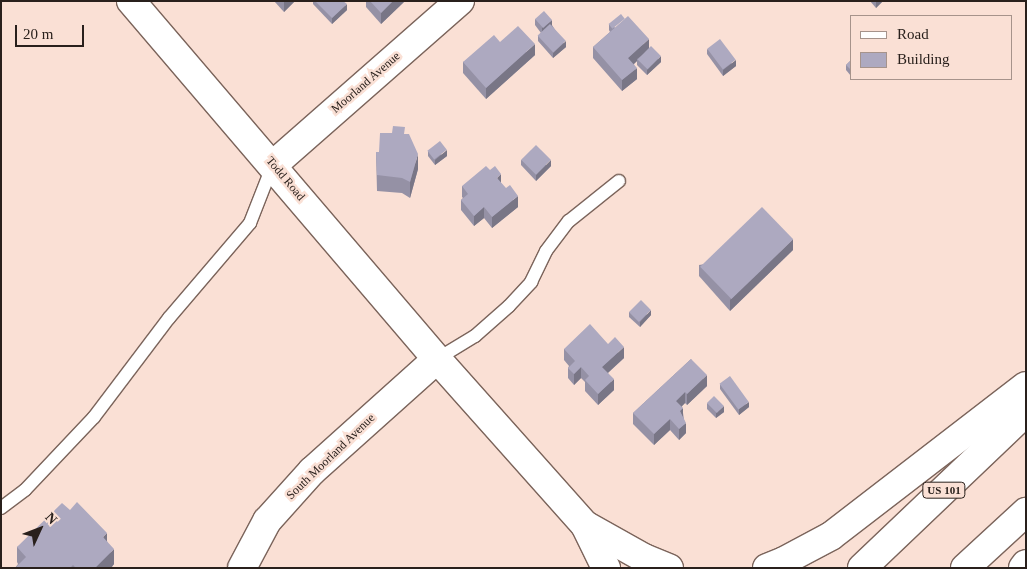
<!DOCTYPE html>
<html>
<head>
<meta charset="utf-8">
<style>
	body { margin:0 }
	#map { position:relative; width:1027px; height:569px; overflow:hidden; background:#fae0d5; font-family:Georgia,serif }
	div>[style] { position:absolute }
	.roads { filter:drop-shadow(1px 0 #7b645b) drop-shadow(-1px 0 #7b645b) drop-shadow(0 1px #7b645b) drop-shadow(0 -1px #7b645b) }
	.service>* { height:12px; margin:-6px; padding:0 6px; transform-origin:6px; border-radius:6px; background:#fff }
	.tertiary>* { height:28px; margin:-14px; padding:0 14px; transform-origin:14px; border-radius:14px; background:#fff }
	.secondary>* { height:28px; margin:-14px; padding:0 14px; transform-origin:14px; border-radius:14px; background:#fff }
	.motorway>* { height:28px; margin:-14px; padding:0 14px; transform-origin:14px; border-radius:14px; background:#fff }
	.wall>* { inset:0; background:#9591a5 }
	.shaded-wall>* { inset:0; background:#797686 }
	.building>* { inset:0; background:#ada9c0; transform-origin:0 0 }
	span { translate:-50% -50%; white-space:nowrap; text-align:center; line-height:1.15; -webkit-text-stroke:5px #fae0d5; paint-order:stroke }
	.shield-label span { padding:1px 4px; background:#fae0d5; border:1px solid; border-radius:4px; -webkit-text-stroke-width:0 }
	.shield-label { font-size:11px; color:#29201c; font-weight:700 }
	.street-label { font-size:12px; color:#29201c }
	.frame { position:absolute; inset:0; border:2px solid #29201c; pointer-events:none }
	.legend { position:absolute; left:850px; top:15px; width:162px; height:65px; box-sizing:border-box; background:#fae0d5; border:1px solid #a6938b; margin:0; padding:6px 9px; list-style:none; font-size:15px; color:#29201c }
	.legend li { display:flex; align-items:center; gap:10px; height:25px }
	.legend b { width:25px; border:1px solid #a6938b }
	.north { position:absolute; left:15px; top:504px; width:50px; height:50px; -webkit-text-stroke:4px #fae0d5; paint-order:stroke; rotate:47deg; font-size:14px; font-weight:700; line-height:20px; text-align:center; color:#29201c }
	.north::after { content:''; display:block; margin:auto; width:18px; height:22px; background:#29201c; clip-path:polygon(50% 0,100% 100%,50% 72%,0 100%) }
	.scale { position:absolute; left:15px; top:25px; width:69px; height:22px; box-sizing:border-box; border:2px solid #29201c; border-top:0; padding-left:6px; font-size:15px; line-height:18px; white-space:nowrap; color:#29201c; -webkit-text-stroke:4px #fae0d5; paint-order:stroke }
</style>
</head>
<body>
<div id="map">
	<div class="roads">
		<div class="service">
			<i style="left:437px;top:359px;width:44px;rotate:-31.2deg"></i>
			<i style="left:475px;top:336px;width:45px;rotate:-41.4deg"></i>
			<i style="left:509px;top:306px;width:33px;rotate:-47deg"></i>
			<i style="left:531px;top:282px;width:34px;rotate:-64deg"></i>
			<i style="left:546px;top:251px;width:38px;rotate:-53deg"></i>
			<i style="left:569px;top:221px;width:64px;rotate:-38.7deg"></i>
			<i style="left:1px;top:508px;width:30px;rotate:-37deg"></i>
			<i style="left:25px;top:490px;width:100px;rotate:-46.6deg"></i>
			<i style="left:94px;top:417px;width:124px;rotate:-52.9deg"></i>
			<i style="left:169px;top:318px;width:125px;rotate:-49.5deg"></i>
			<i style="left:250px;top:223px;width:60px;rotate:-68.6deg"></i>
		</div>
		<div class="tertiary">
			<i style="left:273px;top:165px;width:249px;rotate:-41.3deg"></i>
		</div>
		<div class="secondary">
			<i style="left:131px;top:1px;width:471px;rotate:49.5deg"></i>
			<i style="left:437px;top:359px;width:168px;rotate:138.1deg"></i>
			<i style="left:312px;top:471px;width:67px;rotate:132deg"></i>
			<i style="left:267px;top:521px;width:53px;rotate:118deg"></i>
		</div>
		<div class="motorway">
			<i style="left:437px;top:359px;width:222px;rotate:48.3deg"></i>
			<i style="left:585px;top:525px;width:48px;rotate:64deg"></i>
			<i style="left:585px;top:525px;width:68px;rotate:29.2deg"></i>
			<i style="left:644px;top:558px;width:27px;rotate:22deg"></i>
			<i style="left:767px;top:568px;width:18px;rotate:-22deg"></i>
			<i style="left:784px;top:561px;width:53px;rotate:-28deg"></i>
			<i style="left:831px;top:536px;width:246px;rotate:-37.6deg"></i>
			<i style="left:862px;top:568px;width:226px;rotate:-43.6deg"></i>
			<i style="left:965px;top:568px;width:83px;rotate:-42.6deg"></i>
			<i style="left:1023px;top:568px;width:5px;rotate:-53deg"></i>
		</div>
	</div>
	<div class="wall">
		<i style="clip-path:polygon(274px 1px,295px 1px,284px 12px)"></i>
		<i style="clip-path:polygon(313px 1px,343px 1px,347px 10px,332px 24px,313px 4px)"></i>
		<i style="clip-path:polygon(366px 1px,405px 1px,381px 24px,366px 7px)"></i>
		<i style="clip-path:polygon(870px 1px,883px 1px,876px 8px)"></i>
		<i style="clip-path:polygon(535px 19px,552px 25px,566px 47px,553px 58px,538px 41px,538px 36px,541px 33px,535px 25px)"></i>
		<i style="clip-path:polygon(609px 24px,649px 48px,661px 62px,647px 75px,637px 65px,637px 61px,634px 64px,637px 79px,622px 91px,593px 58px,593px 47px,610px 32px,609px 30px)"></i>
		<i style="clip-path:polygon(500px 42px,535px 55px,486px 99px,463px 73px,463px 62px)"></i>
		<i style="clip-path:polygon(707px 49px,736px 66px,723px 76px,707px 54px)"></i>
		<i style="clip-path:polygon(851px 60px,851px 76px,846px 70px,846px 65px)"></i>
		<i style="clip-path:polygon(405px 134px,418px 169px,410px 198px,402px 193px,377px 191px,376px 152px,379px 152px)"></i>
		<i style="clip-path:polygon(428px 151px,447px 156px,435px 165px,428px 156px)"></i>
		<i style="clip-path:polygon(521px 160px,551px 166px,536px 181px,521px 165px)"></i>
		<i style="clip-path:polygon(501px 183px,518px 207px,492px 228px,484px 218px,474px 226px,461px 210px,461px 200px,463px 198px,462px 197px,462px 186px)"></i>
		<i style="clip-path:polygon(793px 250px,730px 311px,699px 276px,699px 265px)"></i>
		<i style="clip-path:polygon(629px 312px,651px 315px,640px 327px,629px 317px)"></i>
		<i style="clip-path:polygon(608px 344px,624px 358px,608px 373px,614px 390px,598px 405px,585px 391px,585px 382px,581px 378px,574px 385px,568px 378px,568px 368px,569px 366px,564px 360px,564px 349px)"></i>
		<i style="clip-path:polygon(691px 359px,707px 386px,687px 405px,685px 403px,682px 406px,686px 433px,679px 440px,670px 430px,654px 445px,633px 424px,633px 413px)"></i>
		<i style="clip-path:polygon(720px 384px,749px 407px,739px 415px,720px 389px)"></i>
		<i style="clip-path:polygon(707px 403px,724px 412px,716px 418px,707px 409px)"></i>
		<i style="clip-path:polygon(70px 510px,107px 541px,114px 564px,111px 568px,15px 568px,18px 564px,17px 562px,17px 547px)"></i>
	</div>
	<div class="shaded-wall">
		<i style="clip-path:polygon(284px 1px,295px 1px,284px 12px)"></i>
		<i style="clip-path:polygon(393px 1px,405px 1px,381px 24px,381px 13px)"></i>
		<i style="clip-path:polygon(876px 1px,883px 1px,876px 8px)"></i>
		<i style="clip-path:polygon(347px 4px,347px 10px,332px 24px,332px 18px)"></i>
		<i style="clip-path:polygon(552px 20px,552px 25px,542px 34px,542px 28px)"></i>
		<i style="clip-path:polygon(649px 39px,649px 50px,637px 59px,637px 61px,628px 69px,628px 58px)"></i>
		<i style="clip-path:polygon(566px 41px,566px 47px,553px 58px,553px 53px)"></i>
		<i style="clip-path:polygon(535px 44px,535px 55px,486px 99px,486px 88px)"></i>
		<i style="clip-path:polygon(661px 56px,661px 62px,647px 75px,647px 70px)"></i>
		<i style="clip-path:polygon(736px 60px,736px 66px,723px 76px,723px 70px)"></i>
		<i style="clip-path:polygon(637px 68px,637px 79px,622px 91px,622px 80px)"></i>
		<i style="clip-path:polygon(447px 150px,447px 156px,435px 165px,435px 160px)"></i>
		<i style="clip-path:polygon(418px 154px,418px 169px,410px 198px,410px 182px)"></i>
		<i style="clip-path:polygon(551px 160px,551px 166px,536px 181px,536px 175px)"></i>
		<i style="clip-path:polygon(501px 174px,501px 185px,497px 178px)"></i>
		<i style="clip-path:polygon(518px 196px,518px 207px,492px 228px,492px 217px)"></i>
		<i style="clip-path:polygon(484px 207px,484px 218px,474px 226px,474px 216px)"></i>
		<i style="clip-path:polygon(793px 239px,793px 250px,730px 311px,730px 300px)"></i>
		<i style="clip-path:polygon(651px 310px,651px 315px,640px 327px,640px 322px)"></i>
		<i style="clip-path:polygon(624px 347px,624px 358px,602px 378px,602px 367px)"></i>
		<i style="clip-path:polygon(581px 367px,581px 378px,574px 385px,574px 374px)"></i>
		<i style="clip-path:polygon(707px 375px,707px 386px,687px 405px,687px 394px)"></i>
		<i style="clip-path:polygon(614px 379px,614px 390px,598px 405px,598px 394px)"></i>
		<i style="clip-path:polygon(685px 392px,685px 403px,676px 412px,676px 401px)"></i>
		<i style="clip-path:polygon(749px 402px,749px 407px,739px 415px,739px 409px)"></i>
		<i style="clip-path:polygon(724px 406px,724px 412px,716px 418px,716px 413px)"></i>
		<i style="clip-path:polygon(683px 408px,683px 419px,680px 411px)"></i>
		<i style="clip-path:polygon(670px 419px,670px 430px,654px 445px,654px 434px)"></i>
		<i style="clip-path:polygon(686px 423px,686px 433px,679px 440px,679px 429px)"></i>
		<i style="clip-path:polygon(107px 533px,107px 548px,103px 537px)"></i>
		<i style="clip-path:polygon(114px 549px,114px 564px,111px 568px,95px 568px)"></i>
	</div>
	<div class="building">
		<i style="clip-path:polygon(315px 1px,343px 1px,347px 4px,332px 18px)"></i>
		<i style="clip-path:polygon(370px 1px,393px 1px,381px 13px)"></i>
		<i style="left:544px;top:11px;width:12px;height:12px;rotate:48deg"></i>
		<i style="left:621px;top:14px;width:6px;height:16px;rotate:51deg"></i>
		<i style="clip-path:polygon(628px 16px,649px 39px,628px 58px,637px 68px,622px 80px,593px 47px)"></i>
		<i style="left:550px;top:24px;width:23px;height:17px;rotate:47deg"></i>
		<i style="clip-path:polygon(518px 26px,535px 44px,486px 88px,463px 62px,494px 35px,500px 42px)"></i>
		<i style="left:720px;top:39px;width:26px;height:16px;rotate:53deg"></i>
		<i style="left:651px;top:46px;width:14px;height:19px;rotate:45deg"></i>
		<i style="clip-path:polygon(851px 60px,851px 70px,846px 65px)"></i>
		<i style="clip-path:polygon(393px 126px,405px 127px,404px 134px,409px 134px,418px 154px,410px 182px,402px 178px,377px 175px,376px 152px,379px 152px,380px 133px,392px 133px)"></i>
		<i style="left:440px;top:141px;width:11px;height:16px;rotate:52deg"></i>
		<i style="left:536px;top:145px;width:21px;height:21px;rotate:45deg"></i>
		<i style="clip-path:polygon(486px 166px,490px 170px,495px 166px,501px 174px,497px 178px,506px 188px,510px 185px,518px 196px,492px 217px,484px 207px,474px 216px,461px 200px,468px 194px,462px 186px)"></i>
		<i style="left:762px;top:207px;width:45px;height:86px;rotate:46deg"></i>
		<i style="left:641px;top:300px;width:14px;height:17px;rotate:45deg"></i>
		<i style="clip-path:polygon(590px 324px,608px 344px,615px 337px,624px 347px,602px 367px,614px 379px,598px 394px,585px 380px,589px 376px,581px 367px,574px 374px,568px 368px,575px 361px,564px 349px)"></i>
		<i style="clip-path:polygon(691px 359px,707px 375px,687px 394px,685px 392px,676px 401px,683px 408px,680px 411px,686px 423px,679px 429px,670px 419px,654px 434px,633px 413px)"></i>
		<i style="left:730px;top:376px;width:32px;height:13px;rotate:54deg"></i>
		<i style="left:714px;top:396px;width:14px;height:10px;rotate:45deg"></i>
		<i style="clip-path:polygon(77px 502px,107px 533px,103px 537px,114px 549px,95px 568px,76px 568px,73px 565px,70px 568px,15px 568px,26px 557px,17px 547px,62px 503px,70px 510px)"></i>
	</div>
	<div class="shield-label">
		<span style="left:944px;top:490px">US 101</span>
	</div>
	<div class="street-label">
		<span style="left:366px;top:83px;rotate:-41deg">Moorland Avenue</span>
		<span style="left:285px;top:179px;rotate:50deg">Todd Road</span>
		<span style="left:331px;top:457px;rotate:-44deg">South Moorland Avenue</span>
	</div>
	<div class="frame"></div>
	<ul class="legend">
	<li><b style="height:6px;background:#fff"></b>Road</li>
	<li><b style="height:14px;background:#ada9c0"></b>Building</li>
	</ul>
	<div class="north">N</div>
	<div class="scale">20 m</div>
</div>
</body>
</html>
